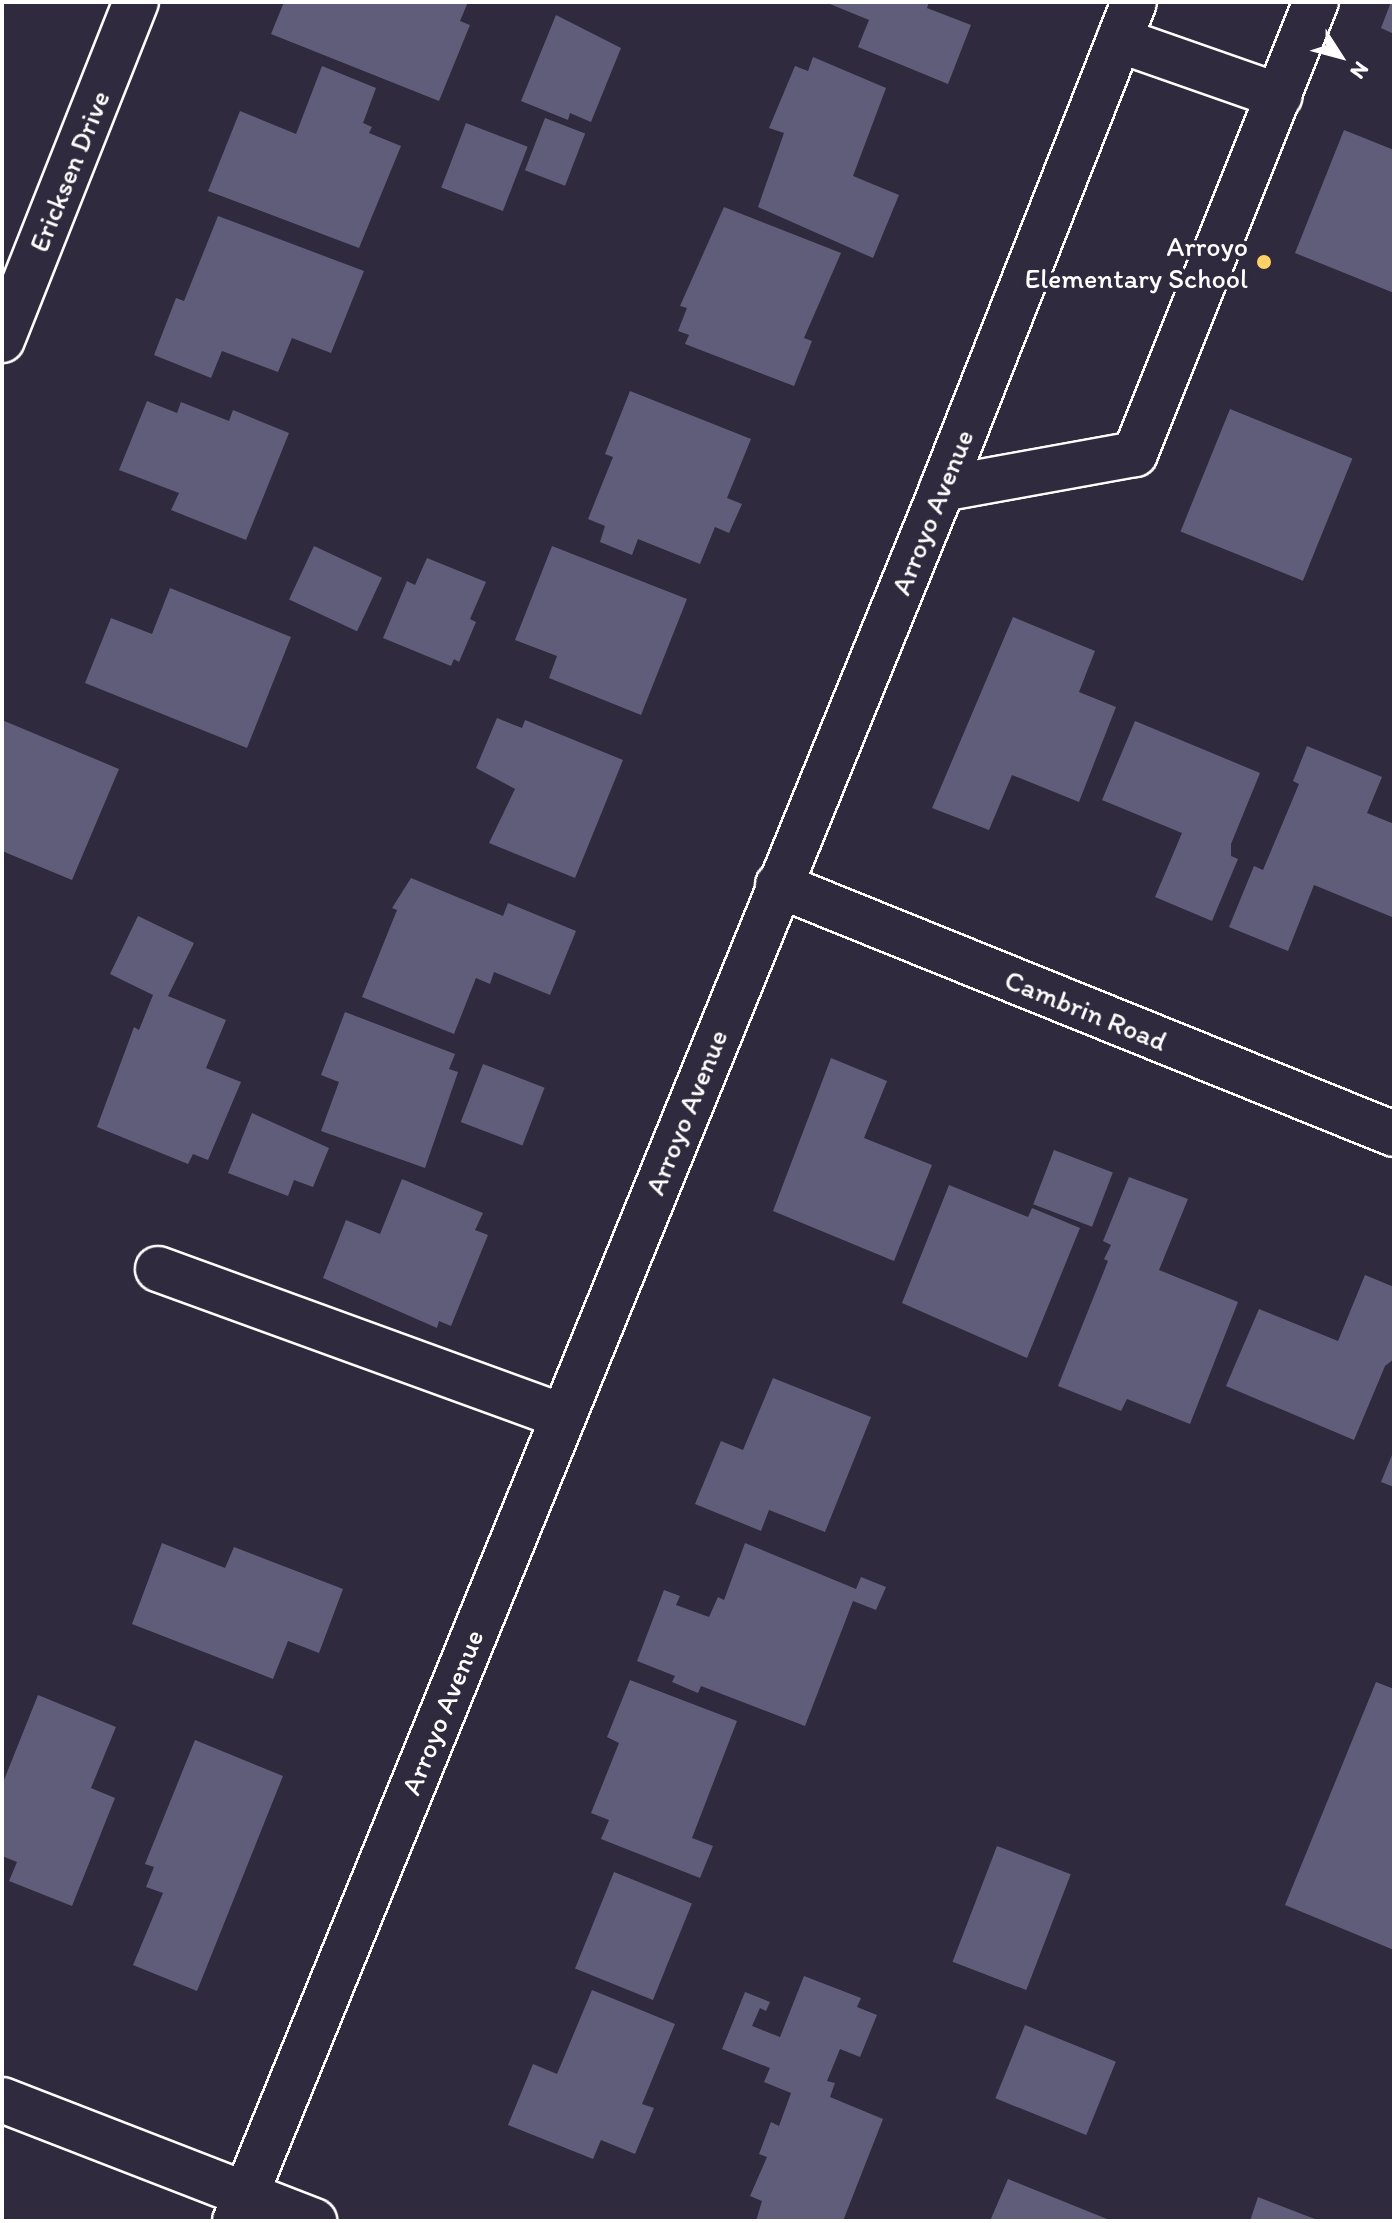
<!DOCTYPE html>
<html>
<head>
<meta charset="utf-8">
<style>
	body { margin:0 }
	#map { position:relative; width:1396px; height:2223px; overflow:hidden; background:#2f2a3d; font-family:Itim,sans-serif }
	div>[style] { position:absolute }
	.building>* { inset:0; background:#605d7b; transform-origin:0 0 }
	.roads { filter:drop-shadow(2px 0 #fff) drop-shadow(-2px 0 #fff) drop-shadow(0 2px #fff) drop-shadow(0 -2px #fff) }
	.minor>* { height:44px; margin:-22px; padding:0 22px; transform-origin:22px; border-radius:22px; background:#2f2a3d }
	.dots>* { width:22px; height:22px; translate:-50% -50%; box-sizing:border-box; border:4px solid #2f2a3d; border-radius:50% }
	span { translate:-50% -50%; white-space:nowrap; text-align:center; line-height:1.15; -webkit-text-stroke:8px #2f2a3d; paint-order:stroke }
	.street-label { font-size:28px; color:#fff }
	.poi-label { font-size:28px; color:#fff }
	.right { translate:-100% -50%; text-align:right }
	.frame { position:absolute; inset:0; border:4px solid #fff; pointer-events:none }
	.north { position:absolute; left:1300px; top:16px; width:80px; height:80px; -webkit-text-stroke:6px #2f2a3d; paint-order:stroke; rotate:126deg; font-size:22px; font-weight:700; line-height:32px; text-align:center; color:#fff }
	.north::after { content:''; display:block; margin:auto; width:28px; height:36px; background:#fff; clip-path:polygon(50% 0,100% 100%,50% 72%,0 100%) }
</style>
</head>
<body>
<div id="map">
	<div class="building">
		<i style="clip-path:polygon(284px 2px,468px 2px,460px 21px,470px 25px,439px 101px,271px 34px)"></i>
		<i style="clip-path:polygon(825px 2px,929px 2px,927px 8px,971px 25px,948px 84px,858px 47px,869px 20px)"></i>
		<i style="clip-path:polygon(1391px 2px,1394px 2px,1394px 34px,1381px 28px)"></i>
		<i style="clip-path:polygon(556px 15px,621px 48px,591px 122px,570px 113px,568px 120px,521px 101px)"></i>
		<i style="clip-path:polygon(813px 57px,886px 88px,853px 176px,899px 195px,873px 258px,758px 207px,784px 133px,769px 128px,795px 66px,808px 71px)"></i>
		<i style="clip-path:polygon(322px 66px,376px 88px,363px 123px,372px 127px,369px 133px,401px 146px,359px 248px,208px 191px,240px 111px,296px 134px)"></i>
		<i style="left:545px;top:118px;width:43px;height:56px;rotate:21deg"></i>
		<i style="left:466px;top:123px;width:66px;height:69px;rotate:21deg"></i>
		<i style="clip-path:polygon(1344px 130px,1394px 150px,1394px 293px,1295px 253px)"></i>
		<i style="clip-path:polygon(724px 207px,841px 253px,804px 338px,812px 341px,794px 386px,685px 344px,689px 335px,678px 331px,687px 308px,680px 306px)"></i>
		<i style="clip-path:polygon(218px 216px,364px 271px,331px 353px,292px 338px,278px 372px,222px 351px,211px 378px,154px 355px,176px 298px,184px 301px)"></i>
		<i style="clip-path:polygon(630px 391px,751px 439px,727px 498px,742px 504px,729px 533px,715px 527px,700px 564px,638px 539px,632px 555px,600px 542px,605px 526px,588px 519px,613px 457px,605px 454px)"></i>
		<i style="clip-path:polygon(147px 401px,177px 413px,181px 402px,229px 421px,233px 410px,289px 433px,246px 540px,171px 510px,179px 493px,119px 470px)"></i>
		<i style="left:1230px;top:409px;width:132px;height:132px;rotate:22deg"></i>
		<i style="left:314px;top:546px;width:75px;height:59px;rotate:25deg"></i>
		<i style="clip-path:polygon(552px 546px,687px 599px,641px 715px,549px 678px,557px 656px,515px 640px)"></i>
		<i style="clip-path:polygon(427px 558px,486px 582px,470px 619px,476px 622px,459px 662px,454px 659px,451px 666px,383px 638px,407px 581px,415px 585px)"></i>
		<i style="clip-path:polygon(170px 588px,291px 637px,247px 748px,85px 683px,111px 618px,152px 634px)"></i>
		<i style="clip-path:polygon(1013px 617px,1095px 651px,1079px 692px,1116px 707px,1079px 802px,1012px 775px,989px 830px,932px 808px)"></i>
		<i style="clip-path:polygon(497px 718px,522px 728px,525px 720px,623px 760px,575px 878px,489px 843px,515px 789px,476px 768px)"></i>
		<i style="clip-path:polygon(2px 720px,119px 769px,72px 880px,2px 851px)"></i>
		<i style="clip-path:polygon(1135px 721px,1260px 773px,1231px 844px,1231px 856px,1238px 859px,1212px 921px,1155px 897px,1182px 833px,1102px 800px)"></i>
		<i style="clip-path:polygon(1307px 746px,1382px 777px,1367px 813px,1394px 824px,1394px 911px,1392px 917px,1314px 885px,1288px 951px,1229px 927px,1254px 866px,1263px 870px,1299px 784px,1293px 781px)"></i>
		<i style="clip-path:polygon(411px 878px,503px 916px,508px 903px,576px 931px,550px 995px,494px 972px,490px 984px,476px 978px,454px 1034px,362px 997px,397px 910px,392px 908px)"></i>
		<i style="clip-path:polygon(138px 916px,194px 943px,168px 996px,226px 1020px,206px 1068px,241px 1082px,208px 1160px,193px 1154px,188px 1164px,97px 1127px,134px 1027px,139px 1030px,153px 995px,110px 974px)"></i>
		<i style="clip-path:polygon(345px 1012px,455px 1054px,449px 1069px,458px 1072px,425px 1168px,321px 1131px,339px 1082px,321px 1075px)"></i>
		<i style="clip-path:polygon(831px 1058px,887px 1081px,864px 1138px,932px 1165px,894px 1261px,773px 1211px)"></i>
		<i style="left:483px;top:1064px;width:66px;height:62px;rotate:21deg"></i>
		<i style="clip-path:polygon(252px 1113px,329px 1148px,313px 1187px,294px 1180px,288px 1196px,228px 1173px)"></i>
		<i style="left:1054px;top:1150px;width:63px;height:58px;rotate:21deg"></i>
		<i style="clip-path:polygon(1129px 1177px,1188px 1199px,1159px 1270px,1238px 1302px,1190px 1424px,1127px 1399px,1121px 1411px,1058px 1386px,1108px 1261px,1104px 1259px,1111px 1245px,1103px 1241px)"></i>
		<i style="clip-path:polygon(402px 1179px,483px 1213px,475px 1230px,488px 1235px,451px 1326px,439px 1321px,437px 1328px,323px 1278px,346px 1220px,380px 1234px)"></i>
		<i style="clip-path:polygon(949px 1185px,1028px 1217px,1032px 1208px,1080px 1228px,1027px 1358px,902px 1303px)"></i>
		<i style="clip-path:polygon(1365px 1275px,1394px 1287px,1394px 1359px,1385px 1366px,1354px 1440px,1226px 1386px,1259px 1309px,1338px 1341px)"></i>
		<i style="clip-path:polygon(773px 1378px,871px 1417px,825px 1532px,769px 1510px,761px 1531px,695px 1504px,721px 1441px,743px 1450px)"></i>
		<i style="clip-path:polygon(1394px 1450px,1394px 1487px,1381px 1482px)"></i>
		<i style="clip-path:polygon(162px 1543px,225px 1568px,234px 1547px,343px 1589px,319px 1653px,288px 1641px,273px 1679px,132px 1624px)"></i>
		<i style="clip-path:polygon(745px 1543px,856px 1589px,861px 1577px,886px 1587px,876px 1610px,853px 1601px,805px 1726px,701px 1686px,698px 1693px,672px 1682px,675px 1676px,637px 1661px,664px 1590px,680px 1596px,676px 1605px,709px 1617px,718px 1597px,724px 1600px)"></i>
		<i style="clip-path:polygon(630px 1680px,737px 1721px,692px 1838px,713px 1846px,700px 1878px,601px 1839px,609px 1820px,591px 1813px,619px 1743px,607px 1737px)"></i>
		<i style="clip-path:polygon(1376px 1682px,1394px 1689px,1394px 1950px,1285px 1905px)"></i>
		<i style="clip-path:polygon(38px 1695px,116px 1727px,91px 1788px,115px 1798px,72px 1906px,9px 1881px,17px 1862px,2px 1856px,2px 1785px)"></i>
		<i style="clip-path:polygon(195px 1740px,283px 1776px,197px 1991px,133px 1965px,163px 1893px,146px 1887px,154px 1867px,145px 1864px)"></i>
		<i style="left:997px;top:1846px;width:79px;height:124px;rotate:21deg"></i>
		<i style="left:614px;top:1872px;width:84px;height:104px;rotate:22deg"></i>
		<i style="clip-path:polygon(804px 1976px,861px 1998px,857px 2007px,877px 2015px,860px 2057px,840px 2049px,827px 2081px,835px 2083px,830px 2097px,883px 2119px,843px 2221px,756px 2221px,762px 2201px,750px 2196px,767px 2157px,759px 2154px,771px 2122px,779px 2126px,791px 2093px,764px 2082px,770px 2068px,722px 2049px,745px 1992px,770px 2002px,766px 2011px,760px 2008px,752px 2026px,780px 2037px)"></i>
		<i style="clip-path:polygon(592px 1990px,675px 2024px,642px 2104px,654px 2108px,635px 2154px,601px 2140px,593px 2159px,508px 2125px,533px 2064px,557px 2074px)"></i>
		<i style="left:1025px;top:2025px;width:98px;height:79px;rotate:22deg"></i>
		<i style="clip-path:polygon(1008px 2179px,1112px 2221px,990px 2221px)"></i>
		<i style="clip-path:polygon(1258px 2197px,1320px 2221px,1250px 2221px)"></i>
	</div>
	<div class="roads">
		<div class="minor">
			<i style="left:1119px;top:40px;width:170px;rotate:19.3deg"></i>
			<i style="left:2px;top:340px;width:364px;rotate:-68.4deg"></i>
			<i style="left:942px;top:489px;width:196px;rotate:-10.3deg"></i>
			<i style="left:1135px;top:454px;width:487px;rotate:-68.2deg"></i>
			<i style="left:778px;top:885px;width:664px;rotate:22.01deg"></i>
			<i style="left:158px;top:1269px;width:430px;rotate:20deg"></i>
			<i style="left:2px;top:2100px;width:335px;rotate:21.2deg"></i>
			<i style="left:235px;top:2221px;width:1871px;rotate:-67.79deg"></i>
			<i style="left:942px;top:489px;width:523px;rotate:-68.48deg"></i>
		</div>
	</div>
	<div class="dots">
		<i style="left:1264px;top:262px;background:#ffd166"></i>
	</div>
	<div class="street-label">
		<span style="left:69px;top:171px;rotate:-68deg">Ericksen Drive</span>
		<span style="left:932px;top:512px;rotate:-68deg">Arroyo Avenue</span>
		<span style="left:1086px;top:1010px;rotate:22deg">Cambrin Road</span>
		<span style="left:686px;top:1112px;rotate:-68deg">Arroyo Avenue</span>
		<span style="left:442px;top:1712px;rotate:-68deg">Arroyo Avenue</span>
	</div>
	<div class="poi-label">
		<span class="right" style="left:1248px;top:262px">Arroyo<br>Elementary School</span>
	</div>
	<div class="frame"></div>
	<div class="north">N</div>
</div>
</body>
</html>
